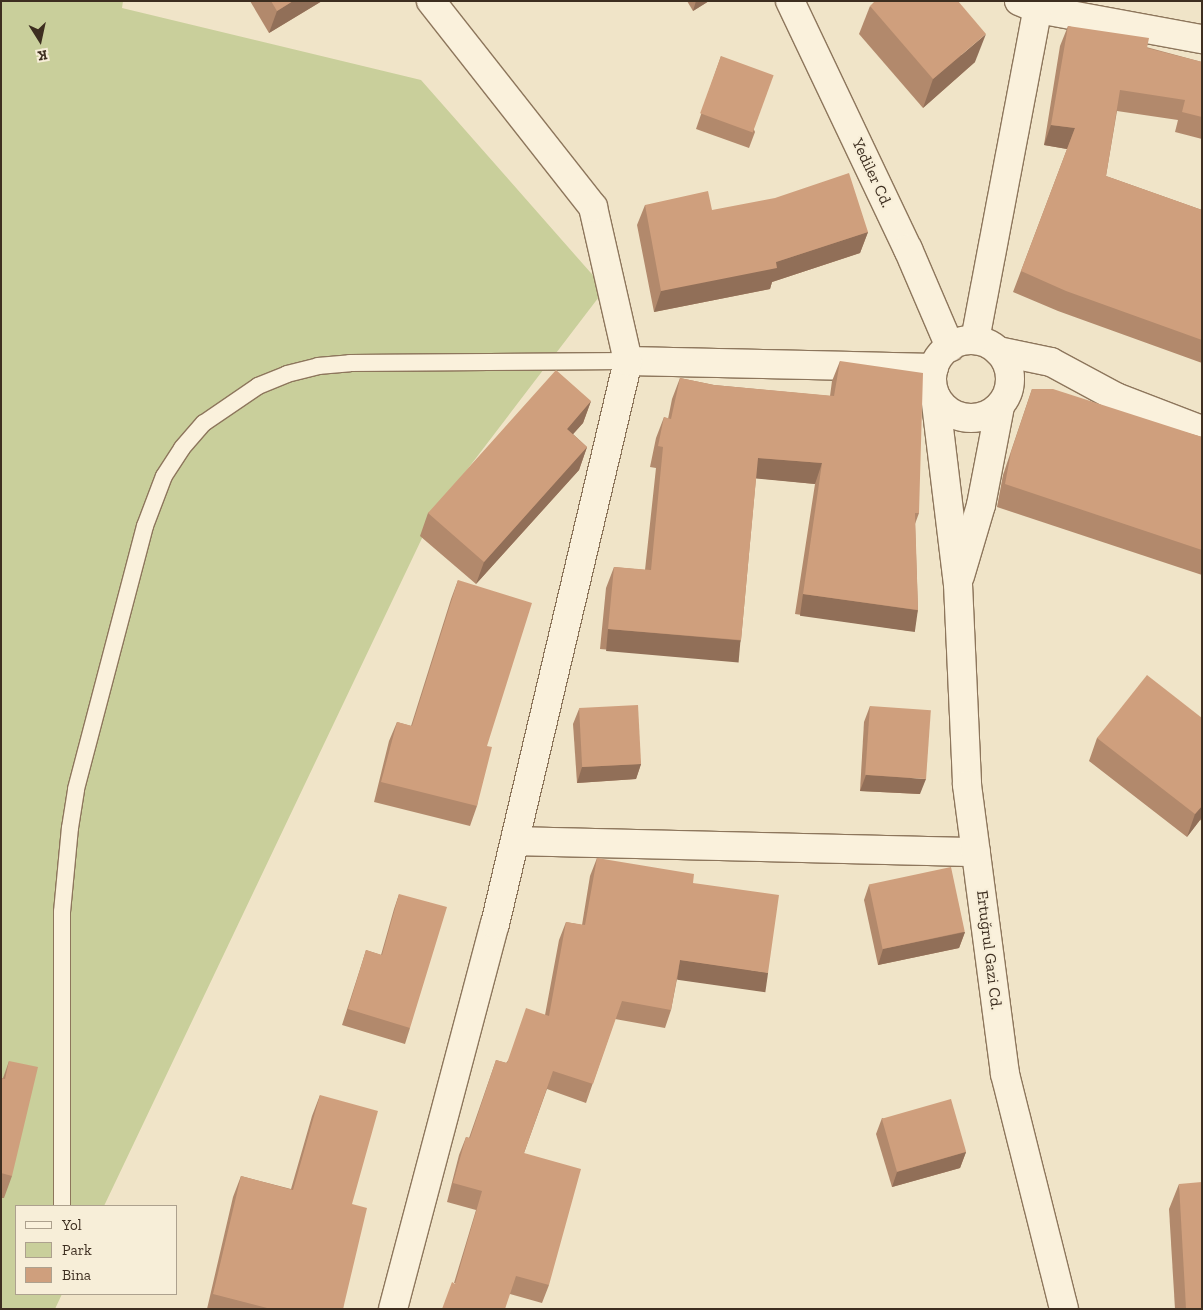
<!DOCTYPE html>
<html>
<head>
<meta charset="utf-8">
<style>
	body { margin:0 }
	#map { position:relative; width:1203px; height:1310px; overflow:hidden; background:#f0e4c8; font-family:"Zilla Slab",serif }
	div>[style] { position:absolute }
	.green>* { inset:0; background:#c9cf9b }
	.roads { filter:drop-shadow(1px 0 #8d765c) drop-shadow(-1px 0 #8d765c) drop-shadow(0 1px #8d765c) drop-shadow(0 -1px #8d765c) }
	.lane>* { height:16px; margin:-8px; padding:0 8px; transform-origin:8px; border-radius:8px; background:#faf1dc }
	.street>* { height:28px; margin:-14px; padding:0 14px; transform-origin:14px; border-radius:14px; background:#faf1dc }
	.secondary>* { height:28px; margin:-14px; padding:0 14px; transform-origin:14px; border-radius:14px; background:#faf1dc }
	.secondary>.ring { margin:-14px; padding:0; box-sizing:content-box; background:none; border:28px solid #faf1dc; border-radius:50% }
	.wall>* { inset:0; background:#b2896c }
	.shaded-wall>* { inset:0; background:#916f58; transform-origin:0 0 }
	.building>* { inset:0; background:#cf9f7d; transform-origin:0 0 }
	span { translate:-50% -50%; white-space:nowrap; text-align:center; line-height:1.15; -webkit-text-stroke:4px #f7eed8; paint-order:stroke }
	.street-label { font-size:16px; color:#3d2e20 }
	.frame { position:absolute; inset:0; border:2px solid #3d2e20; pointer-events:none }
	.legend { position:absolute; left:15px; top:1205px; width:162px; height:90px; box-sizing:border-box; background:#f7eed8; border:1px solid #ada18e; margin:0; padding:6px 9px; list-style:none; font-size:15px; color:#3d2e20 }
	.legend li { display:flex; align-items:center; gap:10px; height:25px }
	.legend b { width:25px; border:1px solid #ada18e }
	.north { position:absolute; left:15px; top:15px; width:50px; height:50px; -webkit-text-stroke:4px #f7eed8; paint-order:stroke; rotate:170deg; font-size:14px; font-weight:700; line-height:20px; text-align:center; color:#3d2e20 }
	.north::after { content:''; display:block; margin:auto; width:18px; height:22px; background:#3d2e20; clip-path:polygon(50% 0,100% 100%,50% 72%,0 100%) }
</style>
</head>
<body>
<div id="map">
	<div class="green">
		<i style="clip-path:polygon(1px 1px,123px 1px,122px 8px,421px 80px,605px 289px,434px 513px,104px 1206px,16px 1206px,16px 1294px,62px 1294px,55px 1309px,1px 1309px)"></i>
	</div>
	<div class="roads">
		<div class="lane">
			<i style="left:62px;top:1206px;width:294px;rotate:-90deg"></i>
			<i style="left:62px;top:912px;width:84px;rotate:-84.6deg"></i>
			<i style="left:70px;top:828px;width:39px;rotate:-81deg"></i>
			<i style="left:76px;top:789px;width:272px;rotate:-75.3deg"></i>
			<i style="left:145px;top:526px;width:53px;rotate:-69.2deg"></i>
			<i style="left:164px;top:476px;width:33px;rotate:-57deg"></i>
			<i style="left:182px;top:448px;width:33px;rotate:-49deg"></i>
			<i style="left:204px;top:423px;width:65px;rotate:-34.4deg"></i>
			<i style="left:258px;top:386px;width:31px;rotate:-22deg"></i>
			<i style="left:287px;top:374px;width:32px;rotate:-14deg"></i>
			<i style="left:318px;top:366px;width:32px;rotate:-5deg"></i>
			<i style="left:350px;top:363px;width:278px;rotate:-0.4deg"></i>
		</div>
		<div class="street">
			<i style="left:1019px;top:1px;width:21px;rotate:23deg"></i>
			<i style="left:1038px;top:9px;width:167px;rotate:10.4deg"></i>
			<i style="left:628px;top:361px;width:306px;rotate:1.3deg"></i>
			<i style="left:515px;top:841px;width:461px;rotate:1.4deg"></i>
			<i style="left:393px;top:1309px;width:398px;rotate:-75.2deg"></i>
			<i style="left:495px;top:924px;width:578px;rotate:-76.71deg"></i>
			<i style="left:628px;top:361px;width:158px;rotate:-102.8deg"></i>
			<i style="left:593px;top:207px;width:262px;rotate:-128.2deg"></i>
		</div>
		<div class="secondary">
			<i style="left:790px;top:1px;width:275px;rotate:64.6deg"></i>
			<i style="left:908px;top:249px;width:107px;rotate:66.8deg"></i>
			<i style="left:975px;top:340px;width:345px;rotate:-79.3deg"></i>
			<i class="ring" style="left:932px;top:340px;width:50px;height:50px"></i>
			<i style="left:998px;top:351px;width:54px;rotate:11.7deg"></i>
			<i style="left:1051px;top:362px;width:74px;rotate:28.3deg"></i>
			<i style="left:1116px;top:397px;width:92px;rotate:21deg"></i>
			<i style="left:935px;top:395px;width:190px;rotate:83.1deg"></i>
			<i style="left:958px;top:584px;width:201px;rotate:87.4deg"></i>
			<i style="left:967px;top:785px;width:291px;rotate:82.5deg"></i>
			<i style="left:1005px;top:1074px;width:242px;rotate:75.9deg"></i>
			<i style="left:960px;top:576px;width:74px;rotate:-73.5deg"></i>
			<i style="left:981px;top:505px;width:101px;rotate:-79.1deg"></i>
		</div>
	</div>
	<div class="wall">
		<i style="clip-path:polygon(250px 1px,322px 1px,269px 33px)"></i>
		<i style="clip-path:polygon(687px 1px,709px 1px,693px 11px)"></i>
		<i style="clip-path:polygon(870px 6px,975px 62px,923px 108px,859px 34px)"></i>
		<i style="clip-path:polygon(1068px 26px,1202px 62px,1202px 139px,1175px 132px,1178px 120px,1117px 111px,1106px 176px,1202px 210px,1202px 363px,1058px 311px,1013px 292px,1067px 149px,1044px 145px,1060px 46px)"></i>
		<i style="clip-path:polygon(721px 56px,755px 132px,749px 148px,696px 129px)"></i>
		<i style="clip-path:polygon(645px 205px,712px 210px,868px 232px,860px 253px,772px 282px,770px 289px,654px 312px,637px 225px)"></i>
		<i style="clip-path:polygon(840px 361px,919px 513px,915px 524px,918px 610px,910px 631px,795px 614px,815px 484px,756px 478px,741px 640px,733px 661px,600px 649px,606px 588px,614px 567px,645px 570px,656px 468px,650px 467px,656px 438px,664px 417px,668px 419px,672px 399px,680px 378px,714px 385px,830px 396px,832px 381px)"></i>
		<i style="clip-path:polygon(1032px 389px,1202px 437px,1202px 575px,997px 507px,1003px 475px)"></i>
		<i style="clip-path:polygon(591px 401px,583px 423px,573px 434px,587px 447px,579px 470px,476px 584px,420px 536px,428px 513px)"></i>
		<i style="clip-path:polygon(458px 580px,487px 746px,477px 806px,470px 826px,374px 802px,389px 741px,397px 722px,411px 726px,451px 599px)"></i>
		<i style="clip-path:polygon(870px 706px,920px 794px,860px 791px,864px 722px)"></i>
		<i style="clip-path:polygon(579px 709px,641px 764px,636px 779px,577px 783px,573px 724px)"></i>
		<i style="clip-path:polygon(1202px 718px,1202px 821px,1200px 820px,1187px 837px,1089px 761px,1097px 738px)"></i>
		<i style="clip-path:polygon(597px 858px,693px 883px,762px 991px,677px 979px,671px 1010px,665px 1028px,615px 1019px,586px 1103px,547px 1089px,524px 1153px,549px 1285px,542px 1303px,510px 1294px,454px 1283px,476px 1210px,447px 1202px,459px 1155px,466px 1137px,469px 1138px,496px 1060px,506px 1063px,545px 1015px,559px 940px,566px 922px,582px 925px,590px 876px)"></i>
		<i style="clip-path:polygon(869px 885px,965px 932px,959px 948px,878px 965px,864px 900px)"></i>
		<i style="clip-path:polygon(399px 894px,410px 1028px,405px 1044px,342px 1025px,361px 966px,366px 950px,381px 955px,394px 909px)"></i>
		<i style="clip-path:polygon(9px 1061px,12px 1176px,4px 1198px,1px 1198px,1px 1078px,3px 1078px)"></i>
		<i style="clip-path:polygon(320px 1095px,352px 1204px,343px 1309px,207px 1309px,233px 1197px,241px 1176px,291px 1189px,312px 1116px)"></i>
		<i style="clip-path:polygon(882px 1118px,966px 1152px,960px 1168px,892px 1187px,876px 1134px)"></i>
		<i style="clip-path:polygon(1179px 1184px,1202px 1309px,1175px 1309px,1169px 1209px)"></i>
	</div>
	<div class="shaded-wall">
		<i style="clip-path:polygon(293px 1px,322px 1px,269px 33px,277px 11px)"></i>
		<i style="clip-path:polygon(696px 1px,709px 1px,693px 11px)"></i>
		<i style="clip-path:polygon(986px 34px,975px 62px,923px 108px,933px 79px)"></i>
		<i style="clip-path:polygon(1051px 125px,1075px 128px,1067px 149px,1044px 145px)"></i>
		<i style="clip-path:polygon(868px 232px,860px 253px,772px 282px,770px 289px,654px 312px,661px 291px,776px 262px)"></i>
		<i style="clip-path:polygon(591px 401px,583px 423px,558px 451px,567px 429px)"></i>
		<i style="clip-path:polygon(587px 447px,579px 470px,476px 584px,484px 562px)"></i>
		<i style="clip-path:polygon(758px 458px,822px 463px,815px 484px,751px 478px)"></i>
		<i style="left:803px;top:594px;width:116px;height:22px;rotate:8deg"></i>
		<i style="left:608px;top:629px;width:133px;height:22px;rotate:5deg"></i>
		<i style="clip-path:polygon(641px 764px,636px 779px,577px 783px,582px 767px)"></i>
		<i style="clip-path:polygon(866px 775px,926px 779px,920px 794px,860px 791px)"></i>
		<i style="clip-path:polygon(1202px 806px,1202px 816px,1200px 820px,1187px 837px,1195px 814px)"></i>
		<i style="clip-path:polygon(965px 932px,959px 948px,878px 965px,883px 949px)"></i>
		<i style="left:680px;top:960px;width:89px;height:20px;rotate:8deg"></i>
		<i style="clip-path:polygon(966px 1152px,960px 1168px,892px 1187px,897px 1172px)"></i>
	</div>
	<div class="building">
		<i style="clip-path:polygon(271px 1px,293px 1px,277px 11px)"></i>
		<i style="clip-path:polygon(875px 1px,958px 1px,986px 34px,933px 79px,870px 6px)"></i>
		<i style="clip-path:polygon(1068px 26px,1149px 38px,1147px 48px,1202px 62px,1202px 117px,1182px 112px,1185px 100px,1120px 90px,1106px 176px,1202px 210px,1202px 340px,1066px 291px,1021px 271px,1075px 128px,1051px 125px)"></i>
		<i style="left:721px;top:56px;width:56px;height:61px;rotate:20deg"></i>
		<i style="clip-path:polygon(849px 173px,868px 232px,776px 262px,777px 268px,661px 291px,645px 205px,708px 191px,712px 210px,775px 198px)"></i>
		<i style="clip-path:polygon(840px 361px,923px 373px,919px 513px,915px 513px,918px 610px,803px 594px,822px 463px,758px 458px,741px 640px,608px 629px,614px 567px,651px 570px,663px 447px,658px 446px,664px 417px,671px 419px,680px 378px,714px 385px,834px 396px)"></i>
		<i style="clip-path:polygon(556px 370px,591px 401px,567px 429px,587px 447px,484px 562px,428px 513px)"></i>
		<i style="clip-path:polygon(1032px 389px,1053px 389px,1202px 437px,1202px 550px,1005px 484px,1011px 452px)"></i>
		<i style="clip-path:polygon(458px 580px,532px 603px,487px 746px,492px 747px,477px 806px,381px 782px,397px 722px,412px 726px)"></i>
		<i style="clip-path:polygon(1147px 675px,1202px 718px,1202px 806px,1195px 814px,1097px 738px)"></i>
		<i style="left:638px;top:705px;width:59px;height:59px;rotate:87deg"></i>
		<i style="left:870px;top:706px;width:61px;height:69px;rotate:4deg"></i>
		<i style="clip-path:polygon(597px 858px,694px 874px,693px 883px,779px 895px,768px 973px,680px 960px,671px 1010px,622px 1001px,593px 1084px,553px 1071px,524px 1153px,581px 1169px,549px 1285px,516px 1276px,505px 1309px,442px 1309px,452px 1282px,455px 1284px,482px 1191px,453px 1183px,466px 1137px,470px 1138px,496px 1060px,507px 1063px,526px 1008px,549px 1016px,566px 922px,585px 925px)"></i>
		<i style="left:951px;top:867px;width:66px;height:84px;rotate:78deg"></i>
		<i style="clip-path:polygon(399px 894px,447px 907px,410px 1028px,348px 1009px,366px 950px,382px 955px)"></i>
		<i style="clip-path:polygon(9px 1061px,38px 1067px,12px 1176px,1px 1173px,1px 1078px,5px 1079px)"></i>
		<i style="clip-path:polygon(320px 1095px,378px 1111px,352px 1204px,367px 1208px,343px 1309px,271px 1309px,213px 1294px,241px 1176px,293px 1190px)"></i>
		<i style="left:951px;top:1099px;width:55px;height:72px;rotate:74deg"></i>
		<i style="clip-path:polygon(1202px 1182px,1202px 1309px,1186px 1309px,1179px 1184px)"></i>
	</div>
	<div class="street-label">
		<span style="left:872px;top:173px;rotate:65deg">Yediler Cd.</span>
		<span style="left:989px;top:950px;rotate:83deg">Ertuğrul Gazi Cd.</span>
	</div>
	<div class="frame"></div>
	<ul class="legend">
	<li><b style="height:6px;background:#faf1dc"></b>Yol</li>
	<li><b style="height:14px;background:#c9cf9b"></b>Park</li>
	<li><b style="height:14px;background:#cf9f7d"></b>Bina</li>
	</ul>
	<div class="north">K</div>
</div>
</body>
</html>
